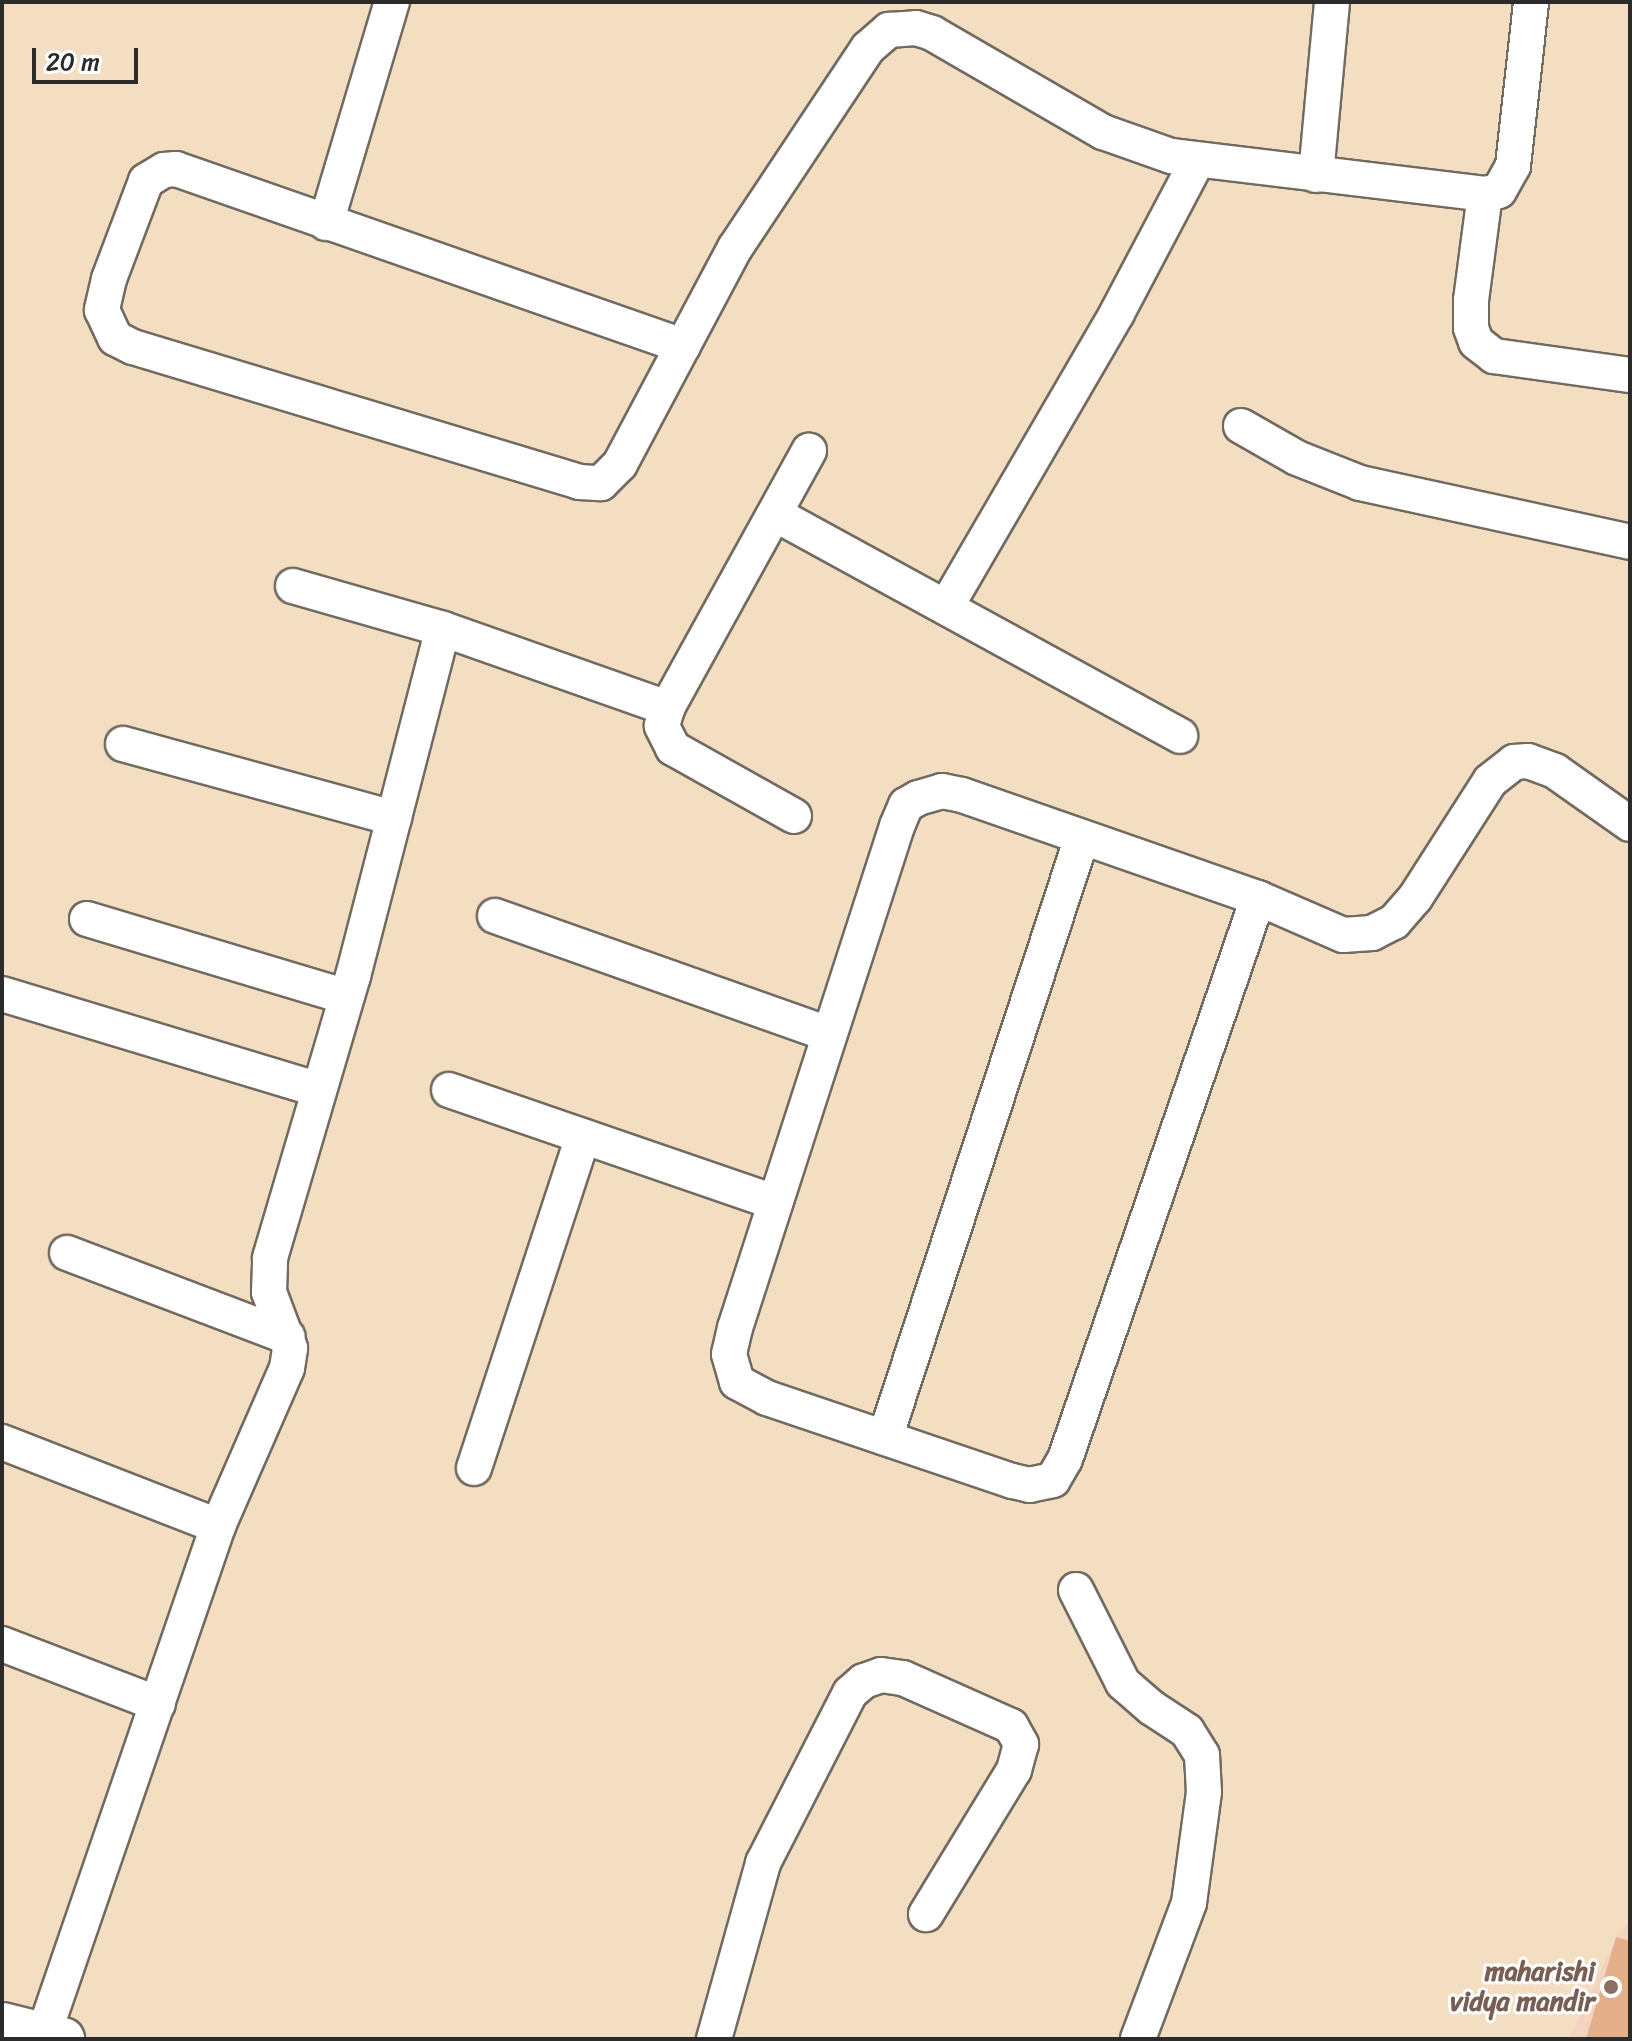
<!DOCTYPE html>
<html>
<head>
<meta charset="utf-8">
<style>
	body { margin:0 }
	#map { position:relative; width:1632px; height:2041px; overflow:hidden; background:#f3dec2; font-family:Sriracha,sans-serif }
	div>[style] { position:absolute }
	.built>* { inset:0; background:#f5d3c1 }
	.building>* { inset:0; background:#e4b08b }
	.roads { filter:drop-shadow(2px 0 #716a60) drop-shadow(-2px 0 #716a60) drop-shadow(0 2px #716a60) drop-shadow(0 -2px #716a60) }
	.minor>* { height:34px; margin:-17px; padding:0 17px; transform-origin:17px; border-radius:17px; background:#fff }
	.tertiary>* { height:42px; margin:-21px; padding:0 21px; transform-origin:21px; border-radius:21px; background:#fff }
	.dots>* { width:22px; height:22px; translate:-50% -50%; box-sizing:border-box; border:4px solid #fff; border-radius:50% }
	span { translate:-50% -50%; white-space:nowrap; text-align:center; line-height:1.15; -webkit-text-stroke:6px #fff; paint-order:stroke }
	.education-label { font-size:26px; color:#785e54; font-weight:700 }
	.right { translate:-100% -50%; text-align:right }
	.frame { position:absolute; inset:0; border:4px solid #2b2b2b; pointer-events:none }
	.scale { position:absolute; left:32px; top:48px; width:106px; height:36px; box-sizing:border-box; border:4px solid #2b2b2b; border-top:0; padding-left:10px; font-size:24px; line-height:28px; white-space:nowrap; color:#2b2b2b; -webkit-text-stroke:6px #fff; paint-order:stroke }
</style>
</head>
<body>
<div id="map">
	<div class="built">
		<i style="clip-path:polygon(1630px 1920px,1630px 2039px,1569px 2039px,1617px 1936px)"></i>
	</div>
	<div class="building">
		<i style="clip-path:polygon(1616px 1937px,1630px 1941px,1630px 2039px,1586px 2039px)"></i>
	</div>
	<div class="roads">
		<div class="minor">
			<i style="left:1316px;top:175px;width:174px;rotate:-84.7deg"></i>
			<i style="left:1485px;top:194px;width:107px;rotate:97.5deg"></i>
			<i style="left:1471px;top:300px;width:28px;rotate:90deg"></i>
			<i style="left:1471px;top:328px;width:15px;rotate:70deg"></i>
			<i style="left:1476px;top:342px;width:23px;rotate:38deg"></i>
			<i style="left:1494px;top:356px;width:137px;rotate:8deg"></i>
			<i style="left:326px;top:223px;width:231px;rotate:-73.4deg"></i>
			<i style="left:683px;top:346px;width:537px;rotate:-160.76deg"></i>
			<i style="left:176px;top:169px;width:12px;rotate:175deg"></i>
			<i style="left:164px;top:170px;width:21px;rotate:149deg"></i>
			<i style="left:146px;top:181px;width:105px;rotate:110.7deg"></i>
			<i style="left:109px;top:279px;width:32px;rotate:103deg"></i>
			<i style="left:102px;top:310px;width:31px;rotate:65deg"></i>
			<i style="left:115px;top:338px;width:20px;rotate:27deg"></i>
			<i style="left:133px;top:347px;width:466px;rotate:16.8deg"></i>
			<i style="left:579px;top:482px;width:22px;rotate:3deg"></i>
			<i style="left:601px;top:483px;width:27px;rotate:-45deg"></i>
			<i style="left:620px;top:464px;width:245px;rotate:-62deg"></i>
			<i style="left:735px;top:248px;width:240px;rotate:-56.4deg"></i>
			<i style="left:868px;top:48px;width:28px;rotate:-41deg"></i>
			<i style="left:889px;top:30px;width:27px;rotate:-4deg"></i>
			<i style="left:916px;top:28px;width:17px;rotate:17deg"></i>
			<i style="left:932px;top:33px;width:198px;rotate:30.1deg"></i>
			<i style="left:1103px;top:132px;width:72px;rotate:19.4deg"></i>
			<i style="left:1171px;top:156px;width:316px;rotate:6.9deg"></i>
			<i style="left:1485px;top:194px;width:14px;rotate:-12deg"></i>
			<i style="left:1499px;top:191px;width:29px;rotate:-61deg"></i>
			<i style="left:1513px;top:166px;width:165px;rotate:-83.7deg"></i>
			<i style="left:1241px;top:426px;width:64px;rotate:29.7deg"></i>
			<i style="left:1297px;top:458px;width:68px;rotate:21.6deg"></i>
			<i style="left:1360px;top:483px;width:276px;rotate:12.3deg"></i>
			<i style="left:775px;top:514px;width:462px;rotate:28.7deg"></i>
			<i style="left:293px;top:586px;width:156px;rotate:16deg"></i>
			<i style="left:443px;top:629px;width:238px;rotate:19.4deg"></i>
			<i style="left:946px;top:607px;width:340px;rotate:-59.8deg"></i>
			<i style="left:1117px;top:313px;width:172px;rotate:-62.2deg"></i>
			<i style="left:123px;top:744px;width:281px;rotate:15.3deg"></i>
			<i style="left:794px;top:816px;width:139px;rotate:-150.7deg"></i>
			<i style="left:673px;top:748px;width:25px;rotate:-117deg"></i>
			<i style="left:662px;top:726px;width:19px;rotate:-74deg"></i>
			<i style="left:667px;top:708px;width:294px;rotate:-61.1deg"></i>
			<i style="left:1258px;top:898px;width:593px;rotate:108.98deg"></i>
			<i style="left:1065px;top:1459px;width:24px;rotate:120deg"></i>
			<i style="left:1053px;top:1480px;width:24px;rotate:168deg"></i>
			<i style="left:1030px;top:1485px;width:18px;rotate:-167deg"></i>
			<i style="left:1012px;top:1481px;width:259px;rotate:-161.3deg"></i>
			<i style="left:767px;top:1398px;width:34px;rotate:-152deg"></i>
			<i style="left:737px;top:1382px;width:29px;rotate:-106deg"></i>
			<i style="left:729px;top:1354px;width:27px;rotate:-77deg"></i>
			<i style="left:735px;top:1328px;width:527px;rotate:-72.11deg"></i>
			<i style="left:897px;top:826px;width:23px;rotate:-67deg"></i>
			<i style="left:906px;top:805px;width:14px;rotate:-30deg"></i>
			<i style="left:918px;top:798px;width:25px;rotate:-16deg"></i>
			<i style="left:942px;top:791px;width:20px;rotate:11deg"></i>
			<i style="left:962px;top:795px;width:313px;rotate:19.2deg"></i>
			<i style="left:1258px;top:898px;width:93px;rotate:23.5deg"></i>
			<i style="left:1343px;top:935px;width:29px;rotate:-4deg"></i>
			<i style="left:1372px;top:933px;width:25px;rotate:-27deg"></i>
			<i style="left:1394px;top:922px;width:32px;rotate:-49deg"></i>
			<i style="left:1415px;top:898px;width:139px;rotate:-57.3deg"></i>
			<i style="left:1490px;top:781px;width:31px;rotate:-38deg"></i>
			<i style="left:1514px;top:762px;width:14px;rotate:-4deg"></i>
			<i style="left:1528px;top:761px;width:29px;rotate:20deg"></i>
			<i style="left:1555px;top:771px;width:92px;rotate:35.2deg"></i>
			<i style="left:495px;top:916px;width:354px;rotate:19.5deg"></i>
			<i style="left:87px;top:919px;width:271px;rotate:16.7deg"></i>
			<i style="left:2px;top:994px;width:331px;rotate:16.8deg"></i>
			<i style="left:449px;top:1090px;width:345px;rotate:19deg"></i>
			<i style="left:67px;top:1253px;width:236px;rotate:20.8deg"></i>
			<i style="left:885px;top:1438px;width:632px;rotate:-71.85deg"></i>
			<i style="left:2px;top:1442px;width:232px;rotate:21.3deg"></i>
			<i style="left:474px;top:1468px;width:349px;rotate:-71.8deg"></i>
			<i style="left:1076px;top:1590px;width:104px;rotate:63.2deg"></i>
			<i style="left:1123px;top:1683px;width:38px;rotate:41deg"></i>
			<i style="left:1152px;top:1708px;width:42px;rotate:33.3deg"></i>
			<i style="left:1187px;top:1731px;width:28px;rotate:58deg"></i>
			<i style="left:1202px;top:1755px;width:37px;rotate:87deg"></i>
			<i style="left:1204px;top:1792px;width:112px;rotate:97.7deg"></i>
			<i style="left:1189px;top:1903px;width:145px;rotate:110.6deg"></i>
			<i style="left:2px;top:1644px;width:167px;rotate:21deg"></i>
			<i style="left:42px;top:2039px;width:542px;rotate:-71.06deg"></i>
			<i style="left:218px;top:1526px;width:172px;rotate:-66.4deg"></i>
			<i style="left:287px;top:1368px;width:20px;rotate:-81deg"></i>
			<i style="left:290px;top:1348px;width:60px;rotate:-110.6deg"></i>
			<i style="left:269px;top:1292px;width:34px;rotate:-88deg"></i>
			<i style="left:270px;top:1258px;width:294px;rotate:-73.6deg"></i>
			<i style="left:353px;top:976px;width:358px;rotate:-75.5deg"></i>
			<i style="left:714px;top:2039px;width:183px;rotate:-74.4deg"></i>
			<i style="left:763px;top:1863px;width:191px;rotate:-62.9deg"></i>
			<i style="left:850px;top:1693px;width:18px;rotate:-41deg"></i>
			<i style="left:864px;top:1681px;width:18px;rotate:-19deg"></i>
			<i style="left:881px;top:1675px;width:22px;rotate:8deg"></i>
			<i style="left:903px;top:1678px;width:118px;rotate:24deg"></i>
			<i style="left:1011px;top:1726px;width:21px;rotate:61deg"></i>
			<i style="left:1021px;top:1744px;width:27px;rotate:105deg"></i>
			<i style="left:1014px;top:1770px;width:169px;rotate:121.4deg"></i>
		</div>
		<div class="tertiary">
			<i style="left:2px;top:2024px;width:63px;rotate:13.8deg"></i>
		</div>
	</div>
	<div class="dots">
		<i style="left:1611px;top:1987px;background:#8d6e63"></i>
	</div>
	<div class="education-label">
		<span class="right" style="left:1595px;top:1987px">maharishi<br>vidya mandir</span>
	</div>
	<div class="frame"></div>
	<div class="scale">20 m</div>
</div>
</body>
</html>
